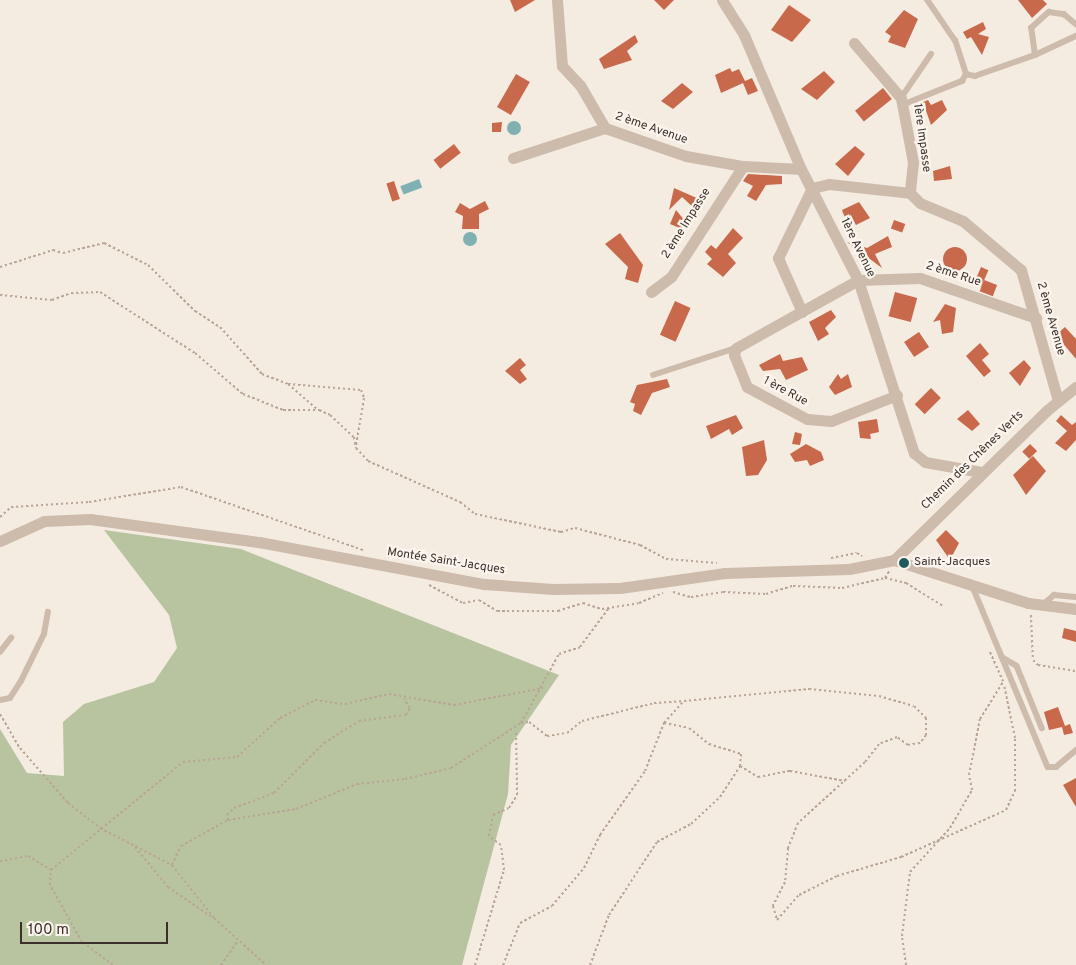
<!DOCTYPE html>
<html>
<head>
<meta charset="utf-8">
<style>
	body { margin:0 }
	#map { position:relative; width:1076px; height:965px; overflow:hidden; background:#f4ebe1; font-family:Overpass,sans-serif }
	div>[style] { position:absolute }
	.green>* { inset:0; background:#b8c4a0 }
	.water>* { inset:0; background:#7fb0b2; transform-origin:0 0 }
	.round { border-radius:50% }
	.building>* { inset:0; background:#c8694b; transform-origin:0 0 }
	.path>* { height:2px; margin-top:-1px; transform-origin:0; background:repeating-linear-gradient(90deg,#b9a596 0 2.5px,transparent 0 5px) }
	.service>* { height:5.5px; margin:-2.75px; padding:0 2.75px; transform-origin:2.75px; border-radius:2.75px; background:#cdbbac }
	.minor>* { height:11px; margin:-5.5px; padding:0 5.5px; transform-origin:5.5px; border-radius:5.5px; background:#cdbbac }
	.dots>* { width:14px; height:14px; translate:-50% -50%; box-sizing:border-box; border:2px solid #fbf5ee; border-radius:50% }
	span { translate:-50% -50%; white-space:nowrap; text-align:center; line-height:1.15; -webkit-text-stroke:4.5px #fbf5ee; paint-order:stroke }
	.street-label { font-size:12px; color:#3b302b }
	.poi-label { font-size:12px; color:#3b302b }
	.left { translate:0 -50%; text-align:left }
	.scale { position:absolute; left:20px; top:922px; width:148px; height:22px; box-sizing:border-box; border:2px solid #3b302b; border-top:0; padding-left:6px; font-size:15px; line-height:18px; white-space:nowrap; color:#3b302b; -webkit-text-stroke:4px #fbf5ee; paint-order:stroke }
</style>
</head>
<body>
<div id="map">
	<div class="green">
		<i style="clip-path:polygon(104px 530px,241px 549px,559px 675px,511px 745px,508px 794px,462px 965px,0 965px,0 729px,27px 773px,64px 776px,63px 722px,84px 704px,154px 682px,177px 648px,169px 615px)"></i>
	</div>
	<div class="water">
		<i class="round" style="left:507px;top:121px;width:14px;height:14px"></i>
		<i style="left:419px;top:179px;width:9px;height:20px;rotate:69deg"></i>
		<i class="round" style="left:463px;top:232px;width:14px;height:14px"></i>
	</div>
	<div class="building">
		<i style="clip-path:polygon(510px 0,535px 0,515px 12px)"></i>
		<i style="clip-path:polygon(654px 0,674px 0,664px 10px)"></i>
		<i style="clip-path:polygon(1018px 0,1043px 0,1047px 4px,1032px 18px)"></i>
		<i style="clip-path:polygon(789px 5px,811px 20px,792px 42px,771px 30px)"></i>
		<i style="clip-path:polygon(904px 10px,918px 19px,905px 48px,888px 42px,891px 36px,885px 32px)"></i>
		<i style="clip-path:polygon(983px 22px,986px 29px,978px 34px,989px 37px,982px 55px,971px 37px,967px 39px,963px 32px)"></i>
		<i style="clip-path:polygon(635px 35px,638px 42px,627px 51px,632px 60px,604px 69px,599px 59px)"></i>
		<i style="clip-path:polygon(730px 68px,732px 72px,739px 69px,745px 81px,752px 78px,758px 91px,748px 95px,743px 83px,721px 93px,715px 75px)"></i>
		<i style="clip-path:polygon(824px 71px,835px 82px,817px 100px,801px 89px)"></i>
		<i style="left:516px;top:74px;width:16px;height:38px;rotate:30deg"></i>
		<i style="clip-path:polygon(682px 83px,693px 92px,673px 109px,661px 101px)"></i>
		<i style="left:883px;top:88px;width:14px;height:36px;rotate:51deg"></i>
		<i style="clip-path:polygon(928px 100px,931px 105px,942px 100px,947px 110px,931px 125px,923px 102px)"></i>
		<i style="clip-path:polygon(502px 122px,501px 132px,492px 132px,492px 123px)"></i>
		<i style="left:454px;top:144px;width:11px;height:26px;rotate:52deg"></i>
		<i style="clip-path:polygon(855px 146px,865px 154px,848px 176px,835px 164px)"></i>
		<i style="clip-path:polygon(950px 166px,952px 179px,934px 181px,933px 171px)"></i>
		<i style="clip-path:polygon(748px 174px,782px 176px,782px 184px,766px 185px,756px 201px,747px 196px,753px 186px,743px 181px)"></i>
		<i style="left:394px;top:181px;width:19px;height:8px;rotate:72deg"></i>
		<i style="clip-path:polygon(674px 188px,699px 199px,694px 208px,682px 197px,669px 210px)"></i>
		<i style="clip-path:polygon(485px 201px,489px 209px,479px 214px,479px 229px,462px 229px,463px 216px,455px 212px,460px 203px,470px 209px)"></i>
		<i style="clip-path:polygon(859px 202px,870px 218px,856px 225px,853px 220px,847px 223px,842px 210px)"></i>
		<i style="clip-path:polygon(676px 210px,685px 221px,682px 229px,670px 224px)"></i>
		<i style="left:894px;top:220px;width:12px;height:9px;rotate:20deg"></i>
		<i style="clip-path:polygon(733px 228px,743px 238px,728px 254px,736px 263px,723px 277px,707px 264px,712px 259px,705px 252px,711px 245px,716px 249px)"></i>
		<i style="clip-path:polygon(620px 233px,643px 265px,638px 283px,625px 279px,628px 267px,605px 244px)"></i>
		<i style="clip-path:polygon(888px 236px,892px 247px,875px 254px,882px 268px,847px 242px,867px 248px)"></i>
		<i class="round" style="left:943px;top:247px;width:24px;height:24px"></i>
		<i style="left:981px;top:267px;width:8px;height:18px;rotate:23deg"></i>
		<i style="left:984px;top:280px;width:14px;height:12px;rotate:21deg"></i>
		<i style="left:895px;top:292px;width:23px;height:25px;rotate:15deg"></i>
		<i style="left:675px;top:301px;width:17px;height:37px;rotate:24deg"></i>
		<i style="clip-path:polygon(945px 304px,956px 308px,953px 332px,942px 334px,940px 320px,933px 322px)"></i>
		<i style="clip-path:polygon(831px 310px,836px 317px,825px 328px,829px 334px,818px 341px,809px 322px)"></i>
		<i style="clip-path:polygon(1065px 327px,1076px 339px,1076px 359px,1056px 335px)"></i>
		<i style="left:919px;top:332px;width:18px;height:18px;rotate:56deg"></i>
		<i style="clip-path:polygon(980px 343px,989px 354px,982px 360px,991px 371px,984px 377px,966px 356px)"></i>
		<i style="clip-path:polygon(780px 354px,783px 361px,802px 357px,808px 370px,786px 380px,780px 369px,763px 371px,759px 365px)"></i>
		<i style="clip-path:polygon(520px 358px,526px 365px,520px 370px,527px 379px,520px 384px,505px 371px)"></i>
		<i style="clip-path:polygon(1024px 360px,1031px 368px,1020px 386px,1009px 373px)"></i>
		<i style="clip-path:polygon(838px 374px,841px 379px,848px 374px,852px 387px,835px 395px,829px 387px)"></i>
		<i style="clip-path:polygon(667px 379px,670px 387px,652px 393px,641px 415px,633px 411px,635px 404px,630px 402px,637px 385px)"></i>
		<i style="left:931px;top:388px;width:14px;height:23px;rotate:45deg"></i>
		<i style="clip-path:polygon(968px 410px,980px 424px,972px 431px,957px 419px)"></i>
		<i style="clip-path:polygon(736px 415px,743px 428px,732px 435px,729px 429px,711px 439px,706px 426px)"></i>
		<i style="clip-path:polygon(1061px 415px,1072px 425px,1076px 422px,1076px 440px,1066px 451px,1055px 443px,1067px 431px,1056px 421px)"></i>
		<i style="clip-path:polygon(877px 419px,879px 432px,870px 434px,871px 439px,860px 438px,858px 422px)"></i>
		<i style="clip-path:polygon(795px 432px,802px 434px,800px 445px,792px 444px)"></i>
		<i style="clip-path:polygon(764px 440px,767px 460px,758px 475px,746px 476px,742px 447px)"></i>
		<i style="clip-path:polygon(806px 444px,821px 452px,824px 460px,810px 466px,807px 460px,795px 462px,790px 454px)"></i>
		<i style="left:1030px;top:444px;width:10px;height:11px;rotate:45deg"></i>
		<i style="clip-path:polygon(1033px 456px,1046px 471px,1026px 495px,1013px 475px)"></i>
		<i style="clip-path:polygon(946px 530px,959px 543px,950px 560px,936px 540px)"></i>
		<i style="clip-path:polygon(1064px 628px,1076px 631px,1076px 642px,1062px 638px)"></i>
		<i style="clip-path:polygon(1058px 707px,1065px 726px,1070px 724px,1073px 733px,1064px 735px,1062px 727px,1049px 730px,1044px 712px)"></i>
		<i style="clip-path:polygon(1076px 778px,1076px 807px,1063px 785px)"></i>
	</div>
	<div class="path">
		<i style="left:0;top:267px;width:56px;rotate:-17.8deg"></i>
		<i style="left:53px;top:250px;width:10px;rotate:17deg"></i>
		<i style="left:63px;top:253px;width:42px;rotate:-13.7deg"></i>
		<i style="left:104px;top:243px;width:49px;rotate:26.6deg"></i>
		<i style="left:148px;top:265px;width:66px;rotate:44.4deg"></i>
		<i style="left:195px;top:311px;width:30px;rotate:33deg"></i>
		<i style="left:220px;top:327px;width:63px;rotate:48.2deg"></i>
		<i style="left:262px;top:374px;width:28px;rotate:21deg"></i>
		<i style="left:288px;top:384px;width:73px;rotate:4.7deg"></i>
		<i style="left:361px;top:390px;width:9px;rotate:69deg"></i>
		<i style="left:364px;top:398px;width:49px;rotate:99.5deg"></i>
		<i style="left:0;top:295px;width:52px;rotate:5.5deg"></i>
		<i style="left:52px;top:300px;width:20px;rotate:-20deg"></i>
		<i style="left:71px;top:293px;width:29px;rotate:-2deg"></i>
		<i style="left:100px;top:292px;width:113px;rotate:32.7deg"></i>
		<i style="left:195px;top:353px;width:63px;rotate:40.5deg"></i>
		<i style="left:243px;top:394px;width:43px;rotate:21.8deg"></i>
		<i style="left:283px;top:410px;width:36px"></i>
		<i style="left:319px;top:410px;width:12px;rotate:24deg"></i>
		<i style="left:330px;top:415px;width:33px;rotate:43deg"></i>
		<i style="left:354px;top:437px;width:11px;rotate:80deg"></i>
		<i style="left:356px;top:448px;width:18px;rotate:47deg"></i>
		<i style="left:368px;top:461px;width:101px;rotate:24deg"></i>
		<i style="left:460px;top:502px;width:19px;rotate:39deg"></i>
		<i style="left:475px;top:514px;width:88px;rotate:11.8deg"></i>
		<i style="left:561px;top:532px;width:15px;rotate:-16deg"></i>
		<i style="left:575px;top:528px;width:67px;rotate:14.7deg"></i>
		<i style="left:640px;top:545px;width:30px;rotate:28deg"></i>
		<i style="left:666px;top:559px;width:51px;rotate:4.5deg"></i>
		<i style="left:288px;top:384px;width:40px;rotate:41deg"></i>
		<i style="left:0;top:517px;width:15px;rotate:-42deg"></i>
		<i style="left:11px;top:507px;width:78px;rotate:-3.7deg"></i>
		<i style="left:89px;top:502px;width:93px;rotate:-9.3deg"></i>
		<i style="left:181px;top:487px;width:193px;rotate:19.1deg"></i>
		<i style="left:831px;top:558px;width:26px;rotate:-11deg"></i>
		<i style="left:857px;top:553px;width:6px;rotate:31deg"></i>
		<i style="left:885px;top:578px;width:22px;rotate:13deg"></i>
		<i style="left:906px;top:583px;width:44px;rotate:31.9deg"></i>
		<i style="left:429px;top:585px;width:38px;rotate:28deg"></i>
		<i style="left:463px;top:603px;width:16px;rotate:-11deg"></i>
		<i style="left:479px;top:600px;width:21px;rotate:31deg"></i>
		<i style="left:497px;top:611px;width:61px"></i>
		<i style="left:558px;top:611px;width:26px;rotate:-18deg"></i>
		<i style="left:583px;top:603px;width:20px;rotate:18deg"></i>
		<i style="left:602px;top:609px;width:37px;rotate:-9deg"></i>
		<i style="left:639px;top:603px;width:26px;rotate:-23deg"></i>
		<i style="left:673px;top:592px;width:19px;rotate:16deg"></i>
		<i style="left:691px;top:597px;width:32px;rotate:-9deg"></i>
		<i style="left:723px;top:592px;width:43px;rotate:2.7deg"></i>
		<i style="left:766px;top:594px;width:28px;rotate:-17deg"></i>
		<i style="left:793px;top:586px;width:49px;rotate:2.3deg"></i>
		<i style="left:842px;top:588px;width:44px;rotate:-13.1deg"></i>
		<i style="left:885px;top:578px;width:9px;rotate:-58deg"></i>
		<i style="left:1031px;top:615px;width:45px;rotate:87.5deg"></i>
		<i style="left:1033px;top:660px;width:7px;rotate:45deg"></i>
		<i style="left:1038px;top:665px;width:38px;rotate:9deg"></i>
		<i style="left:990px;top:652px;width:32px;rotate:66deg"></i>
		<i style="left:0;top:714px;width:39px;rotate:60deg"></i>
		<i style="left:20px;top:748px;width:73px;rotate:48.9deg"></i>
		<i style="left:68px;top:803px;width:41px;rotate:38deg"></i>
		<i style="left:100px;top:828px;width:81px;rotate:27.2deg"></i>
		<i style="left:172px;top:865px;width:68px;rotate:51.6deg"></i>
		<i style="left:214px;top:918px;width:70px;rotate:42.1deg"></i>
		<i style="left:521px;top:723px;width:79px;rotate:-61.2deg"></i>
		<i style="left:559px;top:654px;width:22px;rotate:-18deg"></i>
		<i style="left:580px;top:647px;width:49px;rotate:-53.4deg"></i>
		<i style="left:664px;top:723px;width:25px;rotate:11deg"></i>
		<i style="left:689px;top:728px;width:26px;rotate:39deg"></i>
		<i style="left:709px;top:744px;width:34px;rotate:17deg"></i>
		<i style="left:741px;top:754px;width:12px;rotate:95deg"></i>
		<i style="left:740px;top:766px;width:21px;rotate:31deg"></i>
		<i style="left:758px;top:777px;width:33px;rotate:-11deg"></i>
		<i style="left:790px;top:771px;width:56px;rotate:10.3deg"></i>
		<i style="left:228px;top:820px;width:5px;rotate:-101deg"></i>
		<i style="left:227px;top:815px;width:10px;rotate:-45deg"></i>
		<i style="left:234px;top:808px;width:43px;rotate:-20.6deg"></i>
		<i style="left:274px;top:793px;width:71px;rotate:-45deg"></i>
		<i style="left:324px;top:743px;width:41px;rotate:-32.2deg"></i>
		<i style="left:359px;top:721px;width:47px;rotate:-7.3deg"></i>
		<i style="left:406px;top:715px;width:8px;rotate:-60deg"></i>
		<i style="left:410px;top:708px;width:11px;rotate:-124deg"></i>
		<i style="left:135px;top:847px;width:52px;rotate:50.5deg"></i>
		<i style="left:168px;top:887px;width:53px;rotate:34.3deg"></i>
		<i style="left:0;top:861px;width:28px;rotate:-10deg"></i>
		<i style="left:28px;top:856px;width:27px;rotate:31deg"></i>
		<i style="left:172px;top:865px;width:21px;rotate:-65deg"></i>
		<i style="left:181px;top:846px;width:54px;rotate:-29deg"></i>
		<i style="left:228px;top:820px;width:69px;rotate:-9.2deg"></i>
		<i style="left:296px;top:809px;width:66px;rotate:-22.3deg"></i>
		<i style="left:357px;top:784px;width:48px;rotate:-5.9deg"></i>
		<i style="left:405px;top:779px;width:47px;rotate:-13.4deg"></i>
		<i style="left:451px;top:768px;width:83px;rotate:-32.7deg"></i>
		<i style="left:521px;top:723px;width:8px;rotate:-7deg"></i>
		<i style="left:529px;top:722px;width:23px;rotate:38deg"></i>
		<i style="left:547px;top:736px;width:20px;rotate:-9deg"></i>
		<i style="left:567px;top:733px;width:19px;rotate:-39deg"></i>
		<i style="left:582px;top:721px;width:74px;rotate:-14deg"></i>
		<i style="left:654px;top:703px;width:30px;rotate:-4deg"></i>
		<i style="left:113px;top:965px;width:39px;rotate:-143deg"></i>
		<i style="left:82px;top:942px;width:65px;rotate:-119.3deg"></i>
		<i style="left:50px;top:885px;width:15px;rotate:-86deg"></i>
		<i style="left:51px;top:870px;width:171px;rotate:-39.3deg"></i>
		<i style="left:183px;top:762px;width:54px;rotate:-5.3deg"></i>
		<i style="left:237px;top:757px;width:58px;rotate:-42.2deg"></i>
		<i style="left:280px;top:718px;width:39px;rotate:-27deg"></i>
		<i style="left:315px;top:700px;width:30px;rotate:8deg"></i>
		<i style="left:345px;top:704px;width:45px;rotate:-12.8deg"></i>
		<i style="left:389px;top:694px;width:66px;rotate:9.6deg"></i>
		<i style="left:454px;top:705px;width:91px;rotate:-10.8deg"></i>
		<i style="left:221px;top:965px;width:29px;rotate:-55deg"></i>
		<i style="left:475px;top:965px;width:99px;rotate:-73deg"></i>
		<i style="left:504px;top:870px;width:25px;rotate:-97deg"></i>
		<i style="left:501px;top:845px;width:15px;rotate:-143deg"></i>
		<i style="left:489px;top:836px;width:21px;rotate:-79deg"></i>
		<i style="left:493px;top:815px;width:17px;rotate:-24deg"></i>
		<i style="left:509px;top:808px;width:15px;rotate:-58deg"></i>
		<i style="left:517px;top:795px;width:65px;rotate:-90.9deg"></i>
		<i style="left:503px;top:965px;width:45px;rotate:-68deg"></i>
		<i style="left:520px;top:923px;width:36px;rotate:-28deg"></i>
		<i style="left:552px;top:906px;width:50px;rotate:-49.9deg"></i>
		<i style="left:584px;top:868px;width:37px;rotate:-64deg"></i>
		<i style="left:600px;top:835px;width:78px;rotate:-54.9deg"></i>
		<i style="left:645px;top:771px;width:52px;rotate:-68.4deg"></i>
		<i style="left:664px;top:723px;width:30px;rotate:-48deg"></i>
		<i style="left:684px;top:701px;width:126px;rotate:-5.5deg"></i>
		<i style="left:809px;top:689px;width:70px;rotate:5.7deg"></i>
		<i style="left:879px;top:696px;width:36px;rotate:16deg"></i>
		<i style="left:914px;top:706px;width:17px;rotate:45deg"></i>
		<i style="left:926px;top:718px;width:17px;rotate:90deg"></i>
		<i style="left:926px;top:735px;width:10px;rotate:127deg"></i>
		<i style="left:920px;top:743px;width:12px;rotate:171deg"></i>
		<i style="left:908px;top:745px;width:14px;rotate:-144deg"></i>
		<i style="left:897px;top:737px;width:19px;rotate:159deg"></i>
		<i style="left:879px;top:744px;width:23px;rotate:128deg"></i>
		<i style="left:865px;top:762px;width:91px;rotate:137.7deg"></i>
		<i style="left:798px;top:823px;width:27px;rotate:112deg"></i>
		<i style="left:788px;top:848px;width:34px;rotate:95deg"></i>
		<i style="left:785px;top:882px;width:27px;rotate:117deg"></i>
		<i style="left:773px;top:906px;width:15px;rotate:74deg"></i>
		<i style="left:777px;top:920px;width:33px;rotate:-49deg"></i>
		<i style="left:799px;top:895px;width:42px;rotate:-26.6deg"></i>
		<i style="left:837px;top:876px;width:67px;rotate:-16.5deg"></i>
		<i style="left:901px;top:857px;width:115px;rotate:-24.1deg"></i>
		<i style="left:1006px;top:810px;width:21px;rotate:-65deg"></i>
		<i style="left:1015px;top:791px;width:53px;rotate:-90deg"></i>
		<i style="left:1015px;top:738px;width:54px;rotate:-101.7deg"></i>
		<i style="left:590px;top:965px;width:53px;rotate:-69.2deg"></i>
		<i style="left:609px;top:915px;width:87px;rotate:-56.7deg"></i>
		<i style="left:657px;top:842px;width:38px;rotate:-28deg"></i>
		<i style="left:691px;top:824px;width:40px;rotate:-43deg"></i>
		<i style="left:720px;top:797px;width:37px;rotate:-57deg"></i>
		<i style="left:906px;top:965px;width:29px;rotate:-98deg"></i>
		<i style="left:902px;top:936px;width:64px;rotate:-82.9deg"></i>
		<i style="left:910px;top:872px;width:59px;rotate:-47.7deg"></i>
		<i style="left:950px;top:828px;width:44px;rotate:-59.9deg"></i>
		<i style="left:972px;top:790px;width:15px;rotate:-101deg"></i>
		<i style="left:969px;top:775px;width:57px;rotate:-78.9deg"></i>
		<i style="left:980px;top:719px;width:44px;rotate:-58.1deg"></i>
	</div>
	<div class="service">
		<i style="left:1035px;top:55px;width:27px;rotate:-98deg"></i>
		<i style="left:1031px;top:28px;width:24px;rotate:-42deg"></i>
		<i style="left:1049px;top:12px;width:15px;rotate:8deg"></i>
		<i style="left:1064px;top:14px;width:16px;rotate:40deg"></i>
		<i style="left:966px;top:74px;width:9px;rotate:13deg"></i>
		<i style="left:975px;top:76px;width:64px;rotate:-19.3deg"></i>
		<i style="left:1035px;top:55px;width:45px;rotate:-24.9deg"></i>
		<i style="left:901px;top:98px;width:53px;rotate:-55.7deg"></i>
		<i style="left:902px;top:105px;width:65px;rotate:-21.8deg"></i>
		<i style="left:962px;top:81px;width:8px;rotate:-60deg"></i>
		<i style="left:966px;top:74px;width:35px;rotate:-108deg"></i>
		<i style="left:955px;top:41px;width:50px;rotate:-124.3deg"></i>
		<i style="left:653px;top:375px;width:87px;rotate:-18deg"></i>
		<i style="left:973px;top:587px;width:195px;rotate:67.4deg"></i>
		<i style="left:1048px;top:767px;width:8px"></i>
		<i style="left:1056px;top:767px;width:26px;rotate:-40deg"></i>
		<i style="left:1041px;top:606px;width:17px;rotate:-40deg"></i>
		<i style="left:1054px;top:595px;width:22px;rotate:5deg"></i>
		<i style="left:0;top:652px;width:18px;rotate:-52deg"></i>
		<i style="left:1002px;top:657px;width:17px;rotate:31deg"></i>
		<i style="left:1017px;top:666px;width:67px;rotate:68deg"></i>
		<i style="left:0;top:700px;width:10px;rotate:-11deg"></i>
		<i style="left:10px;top:698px;width:20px;rotate:-57deg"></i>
		<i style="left:21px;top:681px;width:52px;rotate:-63.9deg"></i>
		<i style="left:44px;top:634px;width:22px;rotate:-80deg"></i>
	</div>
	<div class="minor">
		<i style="left:557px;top:0;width:66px;rotate:85.7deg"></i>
		<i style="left:562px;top:66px;width:26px;rotate:47deg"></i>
		<i style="left:580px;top:85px;width:50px;rotate:59.8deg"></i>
		<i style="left:605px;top:128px;width:86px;rotate:19.1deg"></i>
		<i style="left:686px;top:156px;width:58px;rotate:10deg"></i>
		<i style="left:743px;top:166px;width:58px;rotate:3deg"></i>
		<i style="left:722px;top:0;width:41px;rotate:57.8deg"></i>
		<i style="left:744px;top:35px;width:146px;rotate:67deg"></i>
		<i style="left:801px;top:169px;width:125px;rotate:62.8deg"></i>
		<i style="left:858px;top:280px;width:182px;rotate:72.1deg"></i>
		<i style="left:914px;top:453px;width:14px;rotate:39deg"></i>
		<i style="left:925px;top:462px;width:57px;rotate:10.1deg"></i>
		<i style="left:854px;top:43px;width:72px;rotate:49.5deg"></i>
		<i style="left:901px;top:98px;width:65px;rotate:79.4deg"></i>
		<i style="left:913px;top:162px;width:31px;rotate:96deg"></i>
		<i style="left:513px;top:158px;width:97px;rotate:-18.1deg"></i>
		<i style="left:651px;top:292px;width:25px;rotate:-37deg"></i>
		<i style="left:671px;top:277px;width:132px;rotate:-57deg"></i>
		<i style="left:802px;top:312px;width:59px;rotate:-114deg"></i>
		<i style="left:778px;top:258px;width:78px;rotate:-64.1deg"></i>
		<i style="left:812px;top:188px;width:17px;rotate:-13deg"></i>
		<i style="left:829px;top:184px;width:81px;rotate:6.3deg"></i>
		<i style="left:910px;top:193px;width:14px;rotate:45deg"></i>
		<i style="left:920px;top:203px;width:47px;rotate:22.7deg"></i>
		<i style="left:963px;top:221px;width:76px;rotate:40.2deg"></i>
		<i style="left:1021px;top:270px;width:136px;rotate:74.2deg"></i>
		<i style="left:897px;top:395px;width:71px;rotate:158.5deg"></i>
		<i style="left:831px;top:421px;width:24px;rotate:-175deg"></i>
		<i style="left:807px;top:419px;width:68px;rotate:-151.9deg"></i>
		<i style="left:747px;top:387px;width:35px;rotate:-112deg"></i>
		<i style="left:734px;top:354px;width:6px;rotate:-72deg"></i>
		<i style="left:736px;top:348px;width:140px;rotate:-29.1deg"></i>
		<i style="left:858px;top:280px;width:62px;rotate:-1.8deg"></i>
		<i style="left:920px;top:278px;width:123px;rotate:19deg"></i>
		<i style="left:0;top:541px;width:48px;rotate:-24.4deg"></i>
		<i style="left:44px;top:521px;width:46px;rotate:-2.5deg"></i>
		<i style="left:90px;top:519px;width:171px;rotate:7.8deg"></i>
		<i style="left:259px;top:542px;width:229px;rotate:10.6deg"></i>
		<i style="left:484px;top:584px;width:69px;rotate:4.1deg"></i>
		<i style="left:553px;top:589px;width:67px;rotate:-0.9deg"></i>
		<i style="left:620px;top:588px;width:106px;rotate:-8.1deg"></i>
		<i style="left:725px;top:573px;width:124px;rotate:-1.8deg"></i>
		<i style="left:849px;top:569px;width:46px;rotate:-11.3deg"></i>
		<i style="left:894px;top:560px;width:141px;rotate:17.8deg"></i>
		<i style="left:1028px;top:603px;width:48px;rotate:7.1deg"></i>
		<i style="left:894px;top:560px;width:213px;rotate:-44.4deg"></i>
		<i style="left:1046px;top:411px;width:38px;rotate:-39deg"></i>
	</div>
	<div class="dots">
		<i style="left:904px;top:563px;background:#1f5a5e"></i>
	</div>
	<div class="street-label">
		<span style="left:651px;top:129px;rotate:19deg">2 ème Avenue</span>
		<span style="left:921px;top:138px;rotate:82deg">1ère Impasse</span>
		<span style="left:687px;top:224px;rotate:-58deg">2 ème Impasse</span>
		<span style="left:857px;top:248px;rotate:64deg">1ère Avenue</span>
		<span style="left:953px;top:275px;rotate:18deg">2 ème Rue</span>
		<span style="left:1050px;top:319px;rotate:74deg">2 ème Avenue</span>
		<span style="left:785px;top:392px;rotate:28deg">1 ère Rue</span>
		<span style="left:973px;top:461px;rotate:-44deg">Chemin des Chênes Verts</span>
		<span style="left:446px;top:562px;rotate:9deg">Montée Saint-Jacques</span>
	</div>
	<div class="poi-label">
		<span class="left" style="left:914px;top:563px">Saint-Jacques</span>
	</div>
	<div class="scale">100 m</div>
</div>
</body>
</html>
